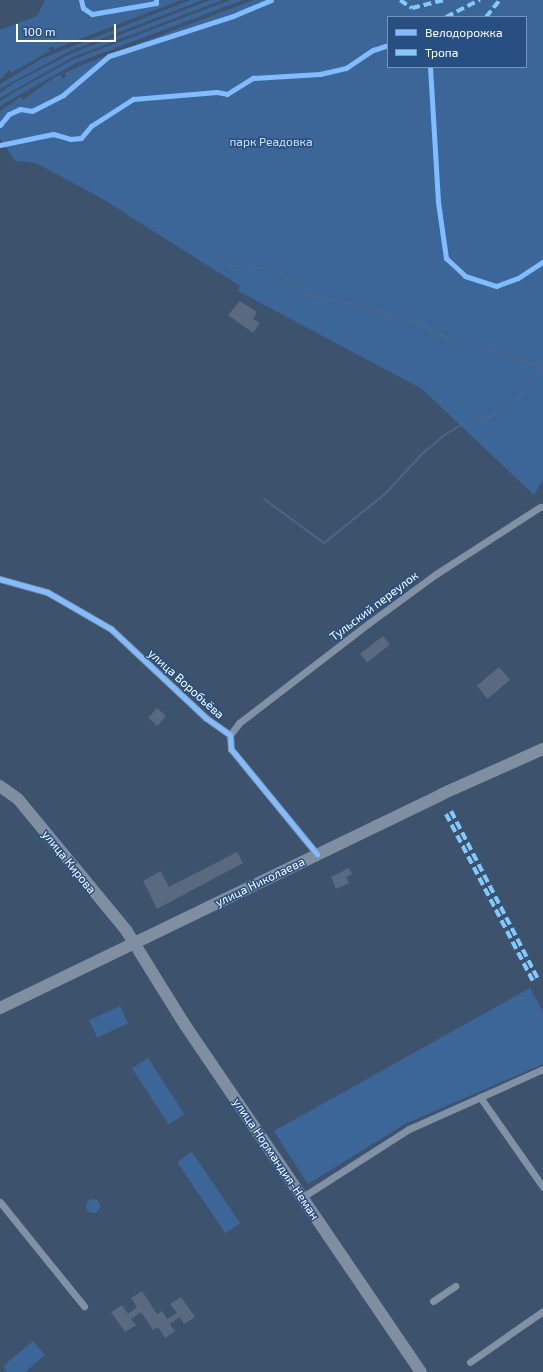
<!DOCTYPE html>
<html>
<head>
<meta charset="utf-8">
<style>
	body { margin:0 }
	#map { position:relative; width:543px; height:1372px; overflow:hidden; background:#3c526d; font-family:"Exo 2",sans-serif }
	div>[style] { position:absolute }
	.green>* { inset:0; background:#3c6698; transform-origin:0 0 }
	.round { border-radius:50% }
	.stream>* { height:2px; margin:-1px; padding:0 1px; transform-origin:1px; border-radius:1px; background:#4b6689 }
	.building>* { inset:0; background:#596a80; transform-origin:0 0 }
	.minor>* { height:7px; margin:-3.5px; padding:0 3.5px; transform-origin:3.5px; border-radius:3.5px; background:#8291a3 }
	.primary>* { height:12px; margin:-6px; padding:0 6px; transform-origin:6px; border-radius:6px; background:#808ea1 }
	.quiet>* { height:4px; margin-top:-2px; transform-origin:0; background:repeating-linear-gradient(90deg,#80caff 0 8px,transparent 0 12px) }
	.cycleway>* { height:5px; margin:-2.5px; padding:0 2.5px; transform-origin:2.5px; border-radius:2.5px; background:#80bcff }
	span { translate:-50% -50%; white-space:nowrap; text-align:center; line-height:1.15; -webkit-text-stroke:3px #274f82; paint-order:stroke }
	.park-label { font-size:12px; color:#d3e3f5 }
	.street-label { font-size:12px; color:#fff }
	.legend { position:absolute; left:387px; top:16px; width:140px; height:52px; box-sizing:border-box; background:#274f82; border:1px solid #7d95b4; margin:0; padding:5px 7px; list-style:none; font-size:12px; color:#fff }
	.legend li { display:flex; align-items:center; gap:8px; height:20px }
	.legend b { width:20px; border:1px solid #7d95b4 }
	.scale { position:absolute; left:16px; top:24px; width:100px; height:18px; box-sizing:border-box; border:2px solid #fff; border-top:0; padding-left:5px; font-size:12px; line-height:14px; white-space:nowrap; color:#fff; -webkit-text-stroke:3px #274f82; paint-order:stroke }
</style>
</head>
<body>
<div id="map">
	<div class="green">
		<i style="clip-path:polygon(45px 0,181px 0,54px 49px,53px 46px,48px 48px,50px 51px,11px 73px,9px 70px,0 80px,0 30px,37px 16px)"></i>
		<i style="clip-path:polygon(190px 0,203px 0,70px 51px,0 89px,0 84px,43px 58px)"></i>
		<i style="clip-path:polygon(210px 0,223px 0,73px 57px,0 98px,0 93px,12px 84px,72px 53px)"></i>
		<i style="clip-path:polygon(230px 0,243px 0,76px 63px,0 106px,0 101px,16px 91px,74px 59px)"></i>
		<i style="clip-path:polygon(evenodd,254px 0,543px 0,543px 480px,534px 495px,422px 389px,238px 291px,240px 286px,101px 198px,36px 163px,15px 161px,0 138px,0 111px,21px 97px,23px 100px,55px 77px,61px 75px,63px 79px,66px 77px,65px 73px,82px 65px,254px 0,388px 17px,526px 17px,526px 67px,388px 67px,388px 17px)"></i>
		<i style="clip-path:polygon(530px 988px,543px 1012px,543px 1064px,405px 1124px,308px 1184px,274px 1131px)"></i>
		<i style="left:120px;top:1006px;width:19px;height:34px;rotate:65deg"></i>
		<i style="left:148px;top:1058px;width:67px;height:19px;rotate:57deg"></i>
		<i style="left:192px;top:1152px;width:86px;height:18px;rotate:56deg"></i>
		<i class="round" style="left:86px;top:1199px;width:14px;height:14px"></i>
		<i style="clip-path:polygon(33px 1341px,45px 1355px,25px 1372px,7px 1372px,3px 1366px)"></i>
	</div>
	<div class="stream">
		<i style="left:229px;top:265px;width:46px;rotate:5deg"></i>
		<i style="left:275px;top:269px;width:40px;rotate:40deg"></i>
		<i style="left:306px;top:295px;width:54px;rotate:11.7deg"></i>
		<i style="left:359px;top:306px;width:68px;rotate:17.1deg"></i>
		<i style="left:424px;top:326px;width:32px;rotate:26deg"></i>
		<i style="left:453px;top:340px;width:92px;rotate:16.5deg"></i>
		<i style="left:264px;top:499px;width:74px;rotate:36.3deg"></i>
		<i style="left:324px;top:543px;width:78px;rotate:-38.8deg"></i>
		<i style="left:385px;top:494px;width:56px;rotate:-47.2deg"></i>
		<i style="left:423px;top:453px;width:30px;rotate:-40deg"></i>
		<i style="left:446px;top:434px;width:21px;rotate:-31deg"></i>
		<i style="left:464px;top:423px;width:28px;rotate:-13deg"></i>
		<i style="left:491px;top:417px;width:31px;rotate:-33deg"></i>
		<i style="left:517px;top:400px;width:44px;rotate:-54.2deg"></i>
	</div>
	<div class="building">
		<i style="clip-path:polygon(240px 301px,257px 312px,253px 319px,260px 323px,253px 333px,228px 315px)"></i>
		<i style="left:383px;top:636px;width:11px;height:29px;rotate:52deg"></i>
		<i style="left:499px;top:667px;width:17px;height:29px;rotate:50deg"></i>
		<i style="left:157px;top:708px;width:12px;height:13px;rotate:42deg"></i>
		<i style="clip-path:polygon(237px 852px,243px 863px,157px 909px,143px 881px,161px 871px,169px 887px)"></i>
		<i style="clip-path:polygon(349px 868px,352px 874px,346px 877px,349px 883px,336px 889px,331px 877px)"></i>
		<i style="clip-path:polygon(142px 1291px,157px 1314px,162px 1311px,167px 1319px,177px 1313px,170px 1304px,181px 1297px,195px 1317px,184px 1324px,180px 1317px,170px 1324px,175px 1331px,165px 1338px,158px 1327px,153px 1330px,141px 1312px,131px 1319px,136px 1325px,125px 1332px,111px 1312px,122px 1305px,128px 1314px,137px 1307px,131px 1298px)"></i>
	</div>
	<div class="minor">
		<i style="left:0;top:579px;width:49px;rotate:15.5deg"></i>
		<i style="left:47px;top:592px;width:74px;rotate:30deg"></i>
		<i style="left:111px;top:629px;width:130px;rotate:43.1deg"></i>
		<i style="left:206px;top:718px;width:29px;rotate:35deg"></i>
		<i style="left:230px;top:735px;width:14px;rotate:86deg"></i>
		<i style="left:231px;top:749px;width:136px;rotate:50.7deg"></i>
		<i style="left:230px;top:735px;width:15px;rotate:-53deg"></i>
		<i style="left:239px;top:723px;width:164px;rotate:-37.6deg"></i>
		<i style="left:369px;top:623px;width:83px;rotate:-36.2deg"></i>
		<i style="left:436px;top:574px;width:124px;rotate:-32.8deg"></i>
		<i style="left:480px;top:1097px;width:110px;rotate:55deg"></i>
		<i style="left:301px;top:1198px;width:128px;rotate:-32.6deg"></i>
		<i style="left:409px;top:1129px;width:147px;rotate:-24.1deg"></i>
		<i style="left:0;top:1202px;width:134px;rotate:51.1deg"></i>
		<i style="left:433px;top:1301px;width:27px;rotate:-34deg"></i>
		<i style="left:470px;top:1362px;width:89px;rotate:-34.9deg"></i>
	</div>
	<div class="primary">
		<i style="left:0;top:786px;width:22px;rotate:36deg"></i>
		<i style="left:18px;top:799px;width:170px;rotate:50.5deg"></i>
		<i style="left:126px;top:930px;width:112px;rotate:58.2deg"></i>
		<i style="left:185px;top:1025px;width:420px;rotate:55.8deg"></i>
		<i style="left:0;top:1008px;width:491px;rotate:-25.8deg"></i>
		<i style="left:442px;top:794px;width:111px;rotate:-24deg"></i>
	</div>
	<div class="quiet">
		<i style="left:400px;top:0;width:14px;rotate:34deg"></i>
		<i style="left:412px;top:8px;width:32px;rotate:-14deg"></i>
		<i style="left:446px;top:17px;width:38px;rotate:-27deg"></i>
		<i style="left:486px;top:17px;width:22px;rotate:-51deg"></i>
		<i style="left:451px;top:811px;width:189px;rotate:62.6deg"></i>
		<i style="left:446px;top:814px;width:188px;rotate:62.5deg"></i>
	</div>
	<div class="cycleway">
		<i style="left:81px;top:0;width:8px;rotate:76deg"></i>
		<i style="left:83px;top:8px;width:11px;rotate:34deg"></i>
		<i style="left:92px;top:14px;width:65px;rotate:-9.8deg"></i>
		<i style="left:156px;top:3px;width:3px;rotate:-90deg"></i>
		<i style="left:430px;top:67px;width:135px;rotate:86.6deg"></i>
		<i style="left:438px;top:202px;width:57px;rotate:81.9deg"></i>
		<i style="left:446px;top:258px;width:26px;rotate:43deg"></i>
		<i style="left:465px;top:276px;width:33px;rotate:18deg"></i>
		<i style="left:496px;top:286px;width:23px;rotate:-20deg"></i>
		<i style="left:518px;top:278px;width:30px;rotate:-33deg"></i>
		<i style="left:0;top:125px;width:14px;rotate:-51deg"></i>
		<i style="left:9px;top:114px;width:12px;rotate:-24deg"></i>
		<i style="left:20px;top:109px;width:12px;rotate:9deg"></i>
		<i style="left:32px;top:111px;width:35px;rotate:-27deg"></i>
		<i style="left:63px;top:95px;width:60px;rotate:-40.3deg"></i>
		<i style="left:109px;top:56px;width:130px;rotate:-17.9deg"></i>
		<i style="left:233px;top:16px;width:41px;rotate:-22.8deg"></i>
		<i style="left:0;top:145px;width:54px;rotate:-11.7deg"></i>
		<i style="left:53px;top:134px;width:18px;rotate:16deg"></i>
		<i style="left:70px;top:139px;width:11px;rotate:-5deg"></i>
		<i style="left:81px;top:138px;width:16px;rotate:-50deg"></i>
		<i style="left:91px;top:126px;width:50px;rotate:-32.7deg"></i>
		<i style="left:133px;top:99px;width:84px;rotate:-4.8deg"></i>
		<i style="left:217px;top:92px;width:10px;rotate:11deg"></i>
		<i style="left:227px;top:94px;width:31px;rotate:-32deg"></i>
		<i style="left:253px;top:78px;width:67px;rotate:-3.4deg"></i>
		<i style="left:320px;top:74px;width:27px;rotate:-13deg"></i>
		<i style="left:346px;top:68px;width:32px;rotate:-34deg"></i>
		<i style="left:373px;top:50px;width:16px;rotate:-18deg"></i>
		<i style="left:0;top:579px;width:49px;rotate:15.5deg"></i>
		<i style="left:47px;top:592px;width:74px;rotate:30deg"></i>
		<i style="left:111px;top:629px;width:130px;rotate:43.1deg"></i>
		<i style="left:206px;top:718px;width:29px;rotate:35deg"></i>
		<i style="left:230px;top:735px;width:14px;rotate:86deg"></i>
		<i style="left:231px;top:749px;width:136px;rotate:50.7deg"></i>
	</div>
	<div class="park-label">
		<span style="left:271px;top:142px">парк Реадовка</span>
	</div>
	<div class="street-label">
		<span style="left:374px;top:606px;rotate:-37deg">Тульский переулок</span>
		<span style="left:186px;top:684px;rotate:42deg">улица Воробьёва</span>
		<span style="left:69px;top:862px;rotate:51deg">улица Кирова</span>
		<span style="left:260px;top:882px;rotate:-26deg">улица Николаева</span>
		<span style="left:276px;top:1159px;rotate:56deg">улица Нормандия-Неман</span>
	</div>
	<ul class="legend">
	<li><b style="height:5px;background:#80bcff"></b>Велодорожка</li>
	<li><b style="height:5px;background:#80caff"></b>Тропа</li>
	</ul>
	<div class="scale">100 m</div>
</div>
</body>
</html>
